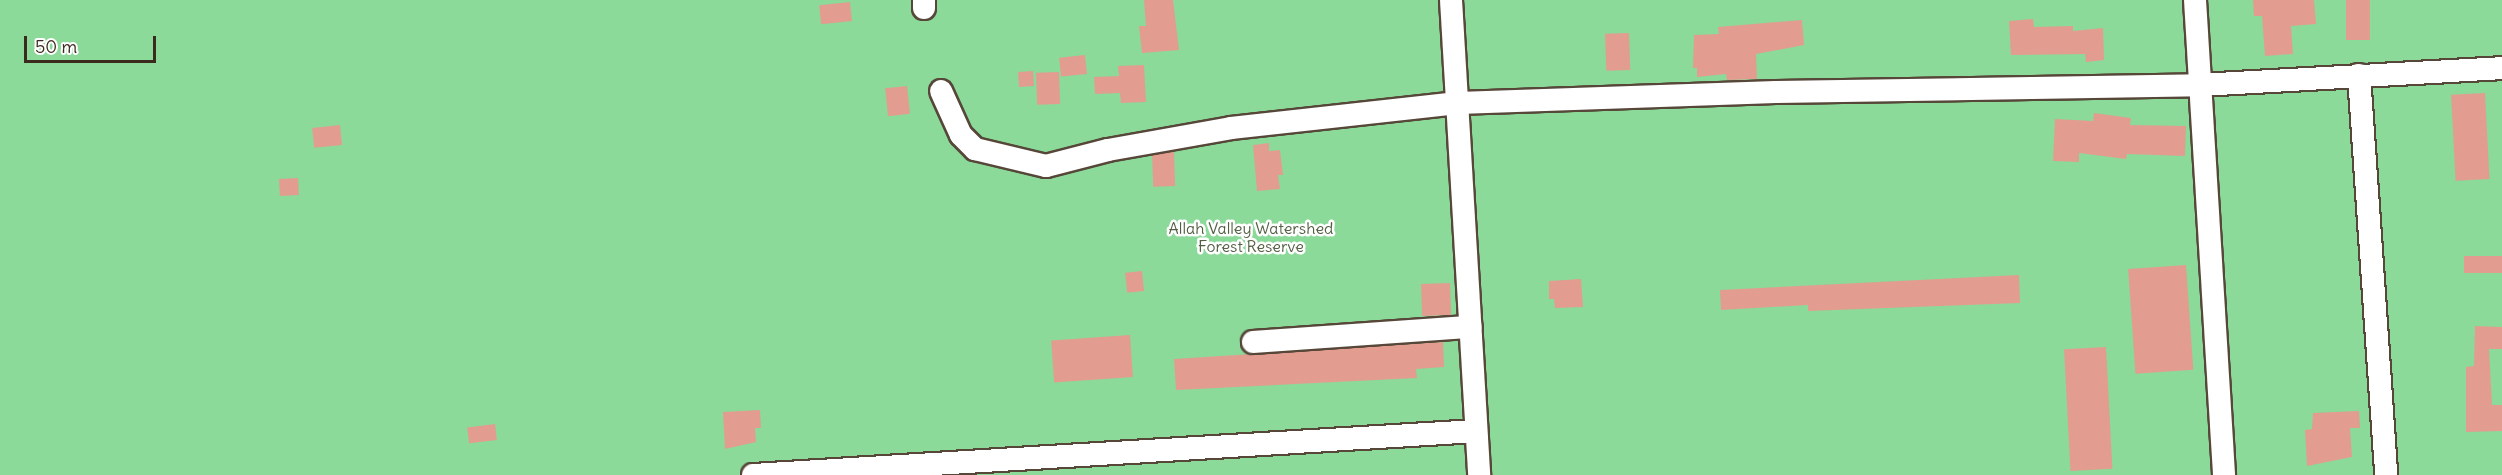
<!DOCTYPE html>
<html>
<head>
<meta charset="utf-8">
<style>
	body { margin:0 }
	#map { position:relative; width:2502px; height:475px; overflow:hidden; background:#f0ebd3; font-family:Delius,sans-serif }
	div>[style] { position:absolute }
	.green>* { inset:0; background:#8bda99; transform-origin:0 0 }
	.building>* { inset:0; background:#e29d90; transform-origin:0 0 }
	.roads { filter:drop-shadow(2px 0 #564739) drop-shadow(-2px 0 #564739) drop-shadow(0 2px #564739) drop-shadow(0 -2px #564739) }
	.minor>* { height:22px; margin:-11px; padding:0 11px; transform-origin:11px; border-radius:11px; background:#fff }
	span { translate:-50% -50%; white-space:nowrap; text-align:center; line-height:1.15; -webkit-text-stroke:5px #fff; paint-order:stroke }
	.park-label { font-size:16px; color:#535f43 }
	.scale { position:absolute; left:24px; top:36px; width:132px; height:27px; box-sizing:border-box; border:3px solid #3b2a1e; border-top:0; padding-left:8px; font-size:18px; line-height:21px; white-space:nowrap; color:#3b2a1e; -webkit-text-stroke:4px #fff; paint-order:stroke }
</style>
</head>
<body>
<div id="map">
	<div class="green">
		<i style="left:0;top:0;width:2502px;height:475px"></i>
	</div>
	<div class="building">
		<i style="clip-path:polygon(1144px 0,1173px 0,1179px 50px,1142px 53px,1139px 26px,1146px 26px)"></i>
		<i style="clip-path:polygon(2253px 0,2314px 0,2316px 24px,2291px 26px,2293px 54px,2265px 56px,2262px 16px,2254px 16px)"></i>
		<i style="left:2346px;top:0;width:24px;height:40px"></i>
		<i style="left:850px;top:2px;width:19px;height:31px;rotate:84deg"></i>
		<i style="clip-path:polygon(2033px 19px,2034px 27px,2073px 26px,2073px 31px,2103px 28px,2104px 60px,2086px 62px,2085px 54px,2011px 55px,2009px 21px)"></i>
		<i style="clip-path:polygon(1802px 20px,1804px 45px,1756px 54px,1757px 79px,1727px 80px,1726px 74px,1697px 77px,1697px 68px,1693px 68px,1694px 35px,1719px 34px,1718px 27px)"></i>
		<i style="left:1629px;top:33px;width:37px;height:24px;rotate:88deg"></i>
		<i style="left:1085px;top:55px;width:19px;height:26px;rotate:84deg"></i>
		<i style="clip-path:polygon(1144px 65px,1146px 102px,1121px 103px,1120px 93px,1095px 94px,1094px 77px,1119px 76px,1118px 66px)"></i>
		<i style="left:1033px;top:71px;width:15px;height:15px;rotate:86deg"></i>
		<i style="left:1059px;top:72px;width:32px;height:23px;rotate:88deg"></i>
		<i style="left:907px;top:86px;width:28px;height:22px;rotate:84deg"></i>
		<i style="left:2485px;top:93px;width:86px;height:34px;rotate:87deg"></i>
		<i style="clip-path:polygon(2094px 113px,2131px 118px,2130px 125px,2186px 126px,2185px 156px,2127px 154px,2126px 159px,2079px 153px,2079px 162px,2053px 161px,2055px 119px,2093px 121px)"></i>
		<i style="left:340px;top:125px;width:20px;height:28px;rotate:84deg"></i>
		<i style="clip-path:polygon(1269px 143px,1269px 151px,1280px 150px,1283px 175px,1278px 175px,1280px 189px,1257px 191px,1253px 145px)"></i>
		<i style="left:1174px;top:152px;width:34px;height:22px;rotate:88deg"></i>
		<i style="left:298px;top:178px;width:17px;height:19px;rotate:87deg"></i>
		<i style="left:2502px;top:256px;width:17px;height:38px;rotate:90deg"></i>
		<i style="left:2186px;top:265px;width:105px;height:58px;rotate:86deg"></i>
		<i style="left:1142px;top:271px;width:20px;height:17px;rotate:84deg"></i>
		<i style="clip-path:polygon(2019px 275px,2020px 303px,1808px 311px,1808px 305px,1721px 310px,1720px 290px)"></i>
		<i style="clip-path:polygon(1581px 279px,1583px 307px,1555px 308px,1554px 299px,1549px 299px,1549px 281px)"></i>
		<i style="left:1450px;top:283px;width:32px;height:29px;rotate:88deg"></i>
		<i style="clip-path:polygon(2475px 326px,2502px 327px,2502px 349px,2489px 349px,2492px 405px,2502px 405px,2502px 431px,2466px 432px,2466px 367px,2474px 366px)"></i>
		<i style="left:1130px;top:335px;width:42px;height:79px;rotate:86deg"></i>
		<i style="clip-path:polygon(1443px 342px,1444px 367px,1416px 369px,1417px 378px,1176px 390px,1174px 359px)"></i>
		<i style="left:2106px;top:347px;width:122px;height:42px;rotate:87deg"></i>
		<i style="clip-path:polygon(760px 410px,761px 428px,755px 428px,756px 442px,725px 449px,723px 412px)"></i>
		<i style="clip-path:polygon(2359px 411px,2360px 428px,2350px 428px,2352px 457px,2307px 466px,2305px 430px,2312px 429px,2313px 413px)"></i>
		<i style="left:495px;top:424px;width:16px;height:28px;rotate:83deg"></i>
	</div>
	<div class="roads">
		<div class="minor">
			<i style="left:924px;top:0;width:8px;rotate:90deg"></i>
			<i style="left:1451px;top:0;width:476px;rotate:86.6deg"></i>
			<i style="left:2195px;top:0;width:476px;rotate:86.5deg"></i>
			<i style="left:2359px;top:75px;width:401px;rotate:86.1deg"></i>
			<i style="left:941px;top:91px;width:48px;rotate:65.6deg"></i>
			<i style="left:961px;top:135px;width:20px;rotate:45deg"></i>
			<i style="left:975px;top:149px;width:73px;rotate:13.5deg"></i>
			<i style="left:1046px;top:166px;width:64px;rotate:-14.5deg"></i>
			<i style="left:1108px;top:150px;width:125px;rotate:-10.1deg"></i>
			<i style="left:1231px;top:128px;width:228px;rotate:-6.3deg"></i>
			<i style="left:1458px;top:103px;width:318px;rotate:-2deg"></i>
			<i style="left:1776px;top:92px;width:424px;rotate:-0.9deg"></i>
			<i style="left:2200px;top:85px;width:302px;rotate:-3.2deg"></i>
			<i style="left:1253px;top:342px;width:218px;rotate:-4deg"></i>
			<i style="left:753px;top:475px;width:724px;rotate:-3.48deg"></i>
		</div>
	</div>
	<div class="park-label">
		<span style="left:1251px;top:237px">Allah Valley Watershed<br>Forest Reserve</span>
	</div>
	<div class="scale">50 m</div>
</div>
</body>
</html>
